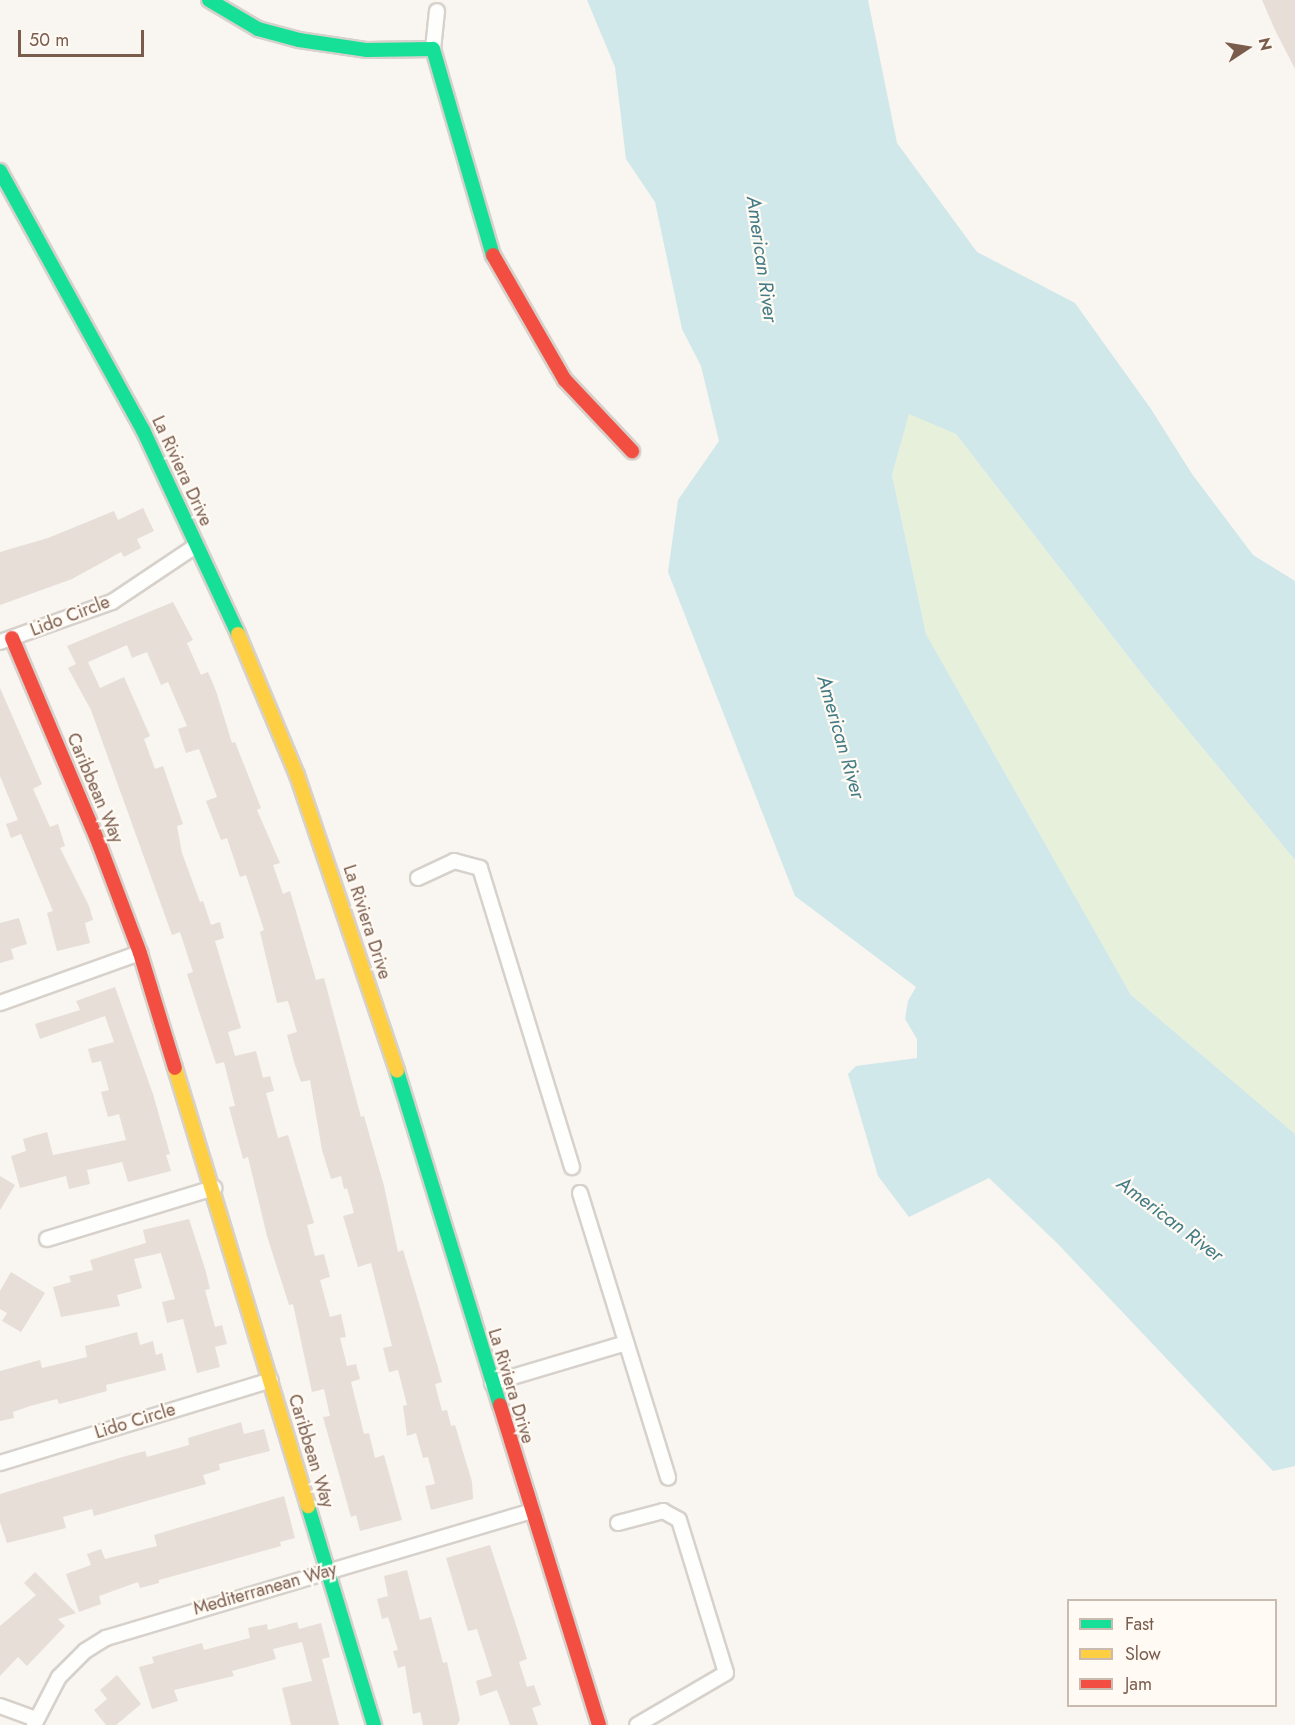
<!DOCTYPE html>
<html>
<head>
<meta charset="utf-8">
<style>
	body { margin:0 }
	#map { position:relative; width:1295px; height:1725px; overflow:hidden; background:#f9f5f0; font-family:Jost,sans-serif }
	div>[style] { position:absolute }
	.green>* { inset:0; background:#e7f0db }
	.water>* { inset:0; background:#d0e8ea }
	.building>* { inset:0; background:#e6ded7 }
	.roads { filter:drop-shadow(2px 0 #d7d1cb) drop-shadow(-2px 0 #d7d1cb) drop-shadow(0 2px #d7d1cb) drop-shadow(0 -2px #d7d1cb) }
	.street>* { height:14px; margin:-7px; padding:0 7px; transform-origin:7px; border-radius:7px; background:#fefefd }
	.fast>* { height:14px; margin:-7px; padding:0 7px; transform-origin:7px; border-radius:7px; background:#16e098 }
	.slow>* { height:14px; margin:-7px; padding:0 7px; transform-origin:7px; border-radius:7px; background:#ffcf43 }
	.jam>* { height:14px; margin:-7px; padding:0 7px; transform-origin:7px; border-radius:7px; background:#f24e42 }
	span { translate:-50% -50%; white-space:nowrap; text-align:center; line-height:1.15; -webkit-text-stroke:4.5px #fffaf3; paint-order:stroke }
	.street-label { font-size:18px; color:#7a5c4d }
	.water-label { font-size:20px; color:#437c86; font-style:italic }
	.legend { position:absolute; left:1067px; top:1599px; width:210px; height:108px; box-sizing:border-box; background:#fffaf3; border:2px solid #cabbb1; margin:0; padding:8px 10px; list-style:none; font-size:18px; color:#7a5c4d }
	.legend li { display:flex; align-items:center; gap:12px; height:30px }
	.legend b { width:30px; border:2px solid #cabbb1 }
	.north { position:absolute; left:1217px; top:18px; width:60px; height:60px; -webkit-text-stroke:4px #fffaf3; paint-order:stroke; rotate:78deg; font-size:16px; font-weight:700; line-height:24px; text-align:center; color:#7a5c4d }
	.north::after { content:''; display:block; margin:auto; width:21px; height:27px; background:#7a5c4d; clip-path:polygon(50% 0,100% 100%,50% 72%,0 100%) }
	.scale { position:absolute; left:18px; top:30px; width:126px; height:27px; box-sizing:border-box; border:3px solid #7a5c4d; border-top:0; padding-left:8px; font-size:18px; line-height:21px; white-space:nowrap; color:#7a5c4d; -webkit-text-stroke:4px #fffaf3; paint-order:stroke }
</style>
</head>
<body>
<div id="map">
	<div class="green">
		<i style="clip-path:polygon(909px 413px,956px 434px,1145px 678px,1295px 860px,1295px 1134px,1131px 995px,926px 634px,892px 475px)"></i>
	</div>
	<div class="water">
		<i style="clip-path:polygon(587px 0,868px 0,897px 143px,977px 252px,1075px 303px,1151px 409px,1192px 474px,1253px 555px,1295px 581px,1295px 860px,1145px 678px,956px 434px,909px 414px,892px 475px,926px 634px,1131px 995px,1295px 1134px,1295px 1466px,1273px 1471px,1057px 1243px,989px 1178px,909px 1217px,878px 1176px,848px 1074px,856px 1066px,917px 1058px,917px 1039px,905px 1019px,908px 1001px,916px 987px,795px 896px,668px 572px,678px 500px,719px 441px,701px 366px,682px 329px,655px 202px,626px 159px,615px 67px)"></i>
	</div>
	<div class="building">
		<i style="clip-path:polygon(1262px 0,1295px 0,1295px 69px,1275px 30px)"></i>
		<i style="clip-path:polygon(143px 508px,154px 531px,137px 539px,141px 548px,124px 557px,121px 552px,72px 579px,0 605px,0 552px,48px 538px,114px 511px,118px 520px)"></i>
		<i style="clip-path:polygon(173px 602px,193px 640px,187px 643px,201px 675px,208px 672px,216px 691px,232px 743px,235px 742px,261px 808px,257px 810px,280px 863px,273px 865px,283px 894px,290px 891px,316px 980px,324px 978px,361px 1117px,364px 1116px,384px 1186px,398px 1252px,403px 1250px,437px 1364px,442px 1382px,435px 1384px,442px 1411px,447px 1410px,451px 1426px,455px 1425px,472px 1482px,473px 1499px,431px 1510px,425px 1486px,435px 1484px,428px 1457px,423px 1458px,416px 1433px,407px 1436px,403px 1406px,407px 1405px,398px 1370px,389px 1372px,383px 1348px,392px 1346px,371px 1263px,358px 1267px,343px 1216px,354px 1213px,347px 1188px,344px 1189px,341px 1176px,331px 1179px,322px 1150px,310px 1080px,301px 1082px,294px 1062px,287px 1035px,297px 1032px,288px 1001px,277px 1003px,260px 932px,264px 930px,246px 875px,240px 877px,227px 838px,221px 840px,206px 801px,217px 797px,199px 749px,186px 753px,178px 729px,187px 726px,168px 682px,161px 685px,147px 652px,132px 658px,127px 645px,88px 662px,100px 688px,124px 677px,150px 736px,144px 739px,155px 769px,163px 766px,183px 824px,177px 826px,182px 853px,200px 902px,203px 901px,211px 925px,220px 922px,224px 938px,215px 941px,241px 1028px,228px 1032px,235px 1056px,256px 1051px,263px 1078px,270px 1076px,274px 1091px,266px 1093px,278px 1138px,288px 1135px,314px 1223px,307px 1225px,315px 1256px,324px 1254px,330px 1277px,320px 1280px,330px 1317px,341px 1314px,346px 1337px,340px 1338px,347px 1366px,356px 1364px,360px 1379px,351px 1382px,364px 1434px,369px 1433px,375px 1458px,384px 1455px,402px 1520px,360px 1531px,356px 1515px,351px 1517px,323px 1417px,330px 1416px,324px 1389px,312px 1392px,293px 1304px,289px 1305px,267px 1236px,248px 1157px,243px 1159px,229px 1107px,235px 1106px,224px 1062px,216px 1064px,187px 974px,193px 972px,180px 932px,172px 935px,91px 710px,68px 668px,76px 664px,67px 646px)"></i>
		<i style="clip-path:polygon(0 688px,42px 784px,33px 789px,50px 827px,58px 824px,65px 846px,60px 848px,89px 906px,93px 920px,85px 923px,90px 943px,57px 951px,47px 913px,53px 911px,21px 834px,11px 838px,6px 824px,18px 820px,0 776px)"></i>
		<i style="clip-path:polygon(19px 918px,27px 944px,11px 949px,14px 959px,0 963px,0 923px)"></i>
		<i style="clip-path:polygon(115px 987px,153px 1094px,170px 1154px,166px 1155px,171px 1171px,128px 1182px,122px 1162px,87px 1170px,90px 1184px,69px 1189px,66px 1176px,20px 1188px,11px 1156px,26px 1151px,23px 1139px,47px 1132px,53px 1155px,126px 1140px,119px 1114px,108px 1117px,101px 1092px,109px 1090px,101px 1061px,92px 1063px,88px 1049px,114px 1042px,105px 1016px,40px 1039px,35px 1024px,80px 1010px,76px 1001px)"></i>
		<i style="clip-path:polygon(0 1176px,15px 1185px,0 1210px)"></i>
		<i style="clip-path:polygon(189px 1219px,206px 1272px,210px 1289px,205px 1290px,215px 1327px,222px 1325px,227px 1344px,215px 1347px,220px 1367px,197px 1373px,183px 1319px,167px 1323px,162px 1302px,175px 1299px,161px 1253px,134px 1259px,142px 1288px,117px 1295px,120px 1306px,61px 1317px,53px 1287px,71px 1282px,69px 1276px,93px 1270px,90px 1260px,146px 1243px,143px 1230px)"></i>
		<i style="clip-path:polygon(11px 1272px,45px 1293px,21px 1332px,2px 1321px,7px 1313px,0 1309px,0 1291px)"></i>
		<i style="clip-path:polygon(137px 1332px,140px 1345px,153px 1341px,156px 1355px,162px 1353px,166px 1370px,106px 1385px,107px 1391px,78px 1399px,59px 1404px,57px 1399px,30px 1406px,13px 1412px,14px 1418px,0 1421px,0 1371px,40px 1360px,42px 1368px,87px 1357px,85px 1346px)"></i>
		<i style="clip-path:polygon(241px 1422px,244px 1434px,264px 1429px,270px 1451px,219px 1464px,220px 1470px,203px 1475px,206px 1484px,94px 1516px,92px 1509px,63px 1517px,66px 1528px,7px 1543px,0 1522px,0 1494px,126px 1456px,145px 1451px,147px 1457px,189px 1445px,188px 1438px)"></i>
		<i style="clip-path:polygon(284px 1496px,295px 1538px,280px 1542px,281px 1546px,159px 1580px,159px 1583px,140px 1588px,138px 1582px,99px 1596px,101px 1604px,79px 1612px,66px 1574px,91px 1565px,87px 1554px,101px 1549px,105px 1559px,157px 1546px,154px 1535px)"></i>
		<i style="clip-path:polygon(490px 1545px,527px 1659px,519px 1662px,527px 1687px,534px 1685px,541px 1705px,532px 1708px,538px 1725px,510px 1725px,497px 1690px,480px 1696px,476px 1681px,492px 1676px,477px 1629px,468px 1631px,446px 1558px)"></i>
		<i style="clip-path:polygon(407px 1570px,420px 1620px,431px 1617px,443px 1663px,447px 1662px,460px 1720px,457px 1725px,423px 1725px,420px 1712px,413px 1714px,405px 1666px,398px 1668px,393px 1651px,398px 1650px,388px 1617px,382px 1619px,377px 1599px,388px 1596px,384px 1576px)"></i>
		<i style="clip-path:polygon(35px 1572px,76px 1613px,58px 1619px,65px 1626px,27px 1666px,18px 1657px,0 1676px,0 1626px,36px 1595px,24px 1583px)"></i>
		<i style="clip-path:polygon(297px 1622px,299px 1629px,321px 1623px,330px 1657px,322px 1659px,339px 1725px,291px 1725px,282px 1688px,312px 1681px,302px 1642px,273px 1649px,276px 1659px,232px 1671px,234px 1676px,174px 1690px,178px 1701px,152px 1709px,139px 1667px,154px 1663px,152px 1657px,202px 1643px,204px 1650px,250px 1638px,248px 1628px,267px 1624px,268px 1630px)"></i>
		<i style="clip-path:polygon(117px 1675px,141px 1704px,116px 1725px,106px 1725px,94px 1710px,107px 1699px,100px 1690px)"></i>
	</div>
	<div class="roads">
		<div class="street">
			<i style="left:433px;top:49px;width:38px;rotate:-84deg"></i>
			<i style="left:0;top:642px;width:119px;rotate:-19.7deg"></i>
			<i style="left:112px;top:602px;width:102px;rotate:-33.8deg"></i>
			<i style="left:418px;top:878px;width:40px;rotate:-25deg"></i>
			<i style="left:454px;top:861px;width:27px;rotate:15deg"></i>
			<i style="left:480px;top:868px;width:313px;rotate:72.9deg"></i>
			<i style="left:0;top:1003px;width:149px;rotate:-19.7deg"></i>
			<i style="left:580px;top:1193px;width:298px;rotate:72.8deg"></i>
			<i style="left:47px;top:1239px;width:175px;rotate:-17deg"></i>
			<i style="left:492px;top:1383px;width:140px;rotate:-16.6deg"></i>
			<i style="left:0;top:1463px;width:283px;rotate:-17deg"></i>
			<i style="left:618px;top:1523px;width:47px;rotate:-14.9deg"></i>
			<i style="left:663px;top:1511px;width:18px;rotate:29deg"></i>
			<i style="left:679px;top:1520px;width:160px;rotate:72.9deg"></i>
			<i style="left:726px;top:1673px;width:103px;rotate:149.7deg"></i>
			<i style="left:0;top:1706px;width:37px;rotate:20deg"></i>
			<i style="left:34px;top:1725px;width:54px;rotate:-62.5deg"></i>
			<i style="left:59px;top:1677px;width:37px;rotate:-45deg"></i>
			<i style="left:85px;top:1651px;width:25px;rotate:-32deg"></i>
			<i style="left:106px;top:1638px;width:444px;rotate:-16.6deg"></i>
		</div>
		<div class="fast">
			<i style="left:209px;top:0;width:57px;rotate:30.6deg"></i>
			<i style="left:258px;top:29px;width:42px;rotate:15deg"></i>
			<i style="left:299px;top:40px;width:69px;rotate:8.4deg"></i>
			<i style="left:367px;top:50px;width:66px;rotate:-0.9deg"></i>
			<i style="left:433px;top:49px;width:215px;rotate:73.8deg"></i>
			<i style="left:0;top:171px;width:296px;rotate:61.1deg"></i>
			<i style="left:143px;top:430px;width:225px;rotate:65deg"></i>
			<i style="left:397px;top:1071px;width:350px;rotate:72.9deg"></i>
			<i style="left:308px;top:1506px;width:229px;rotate:73.2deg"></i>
		</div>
		<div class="slow">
			<i style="left:238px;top:634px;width:153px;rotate:67.3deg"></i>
			<i style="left:297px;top:775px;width:312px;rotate:71.3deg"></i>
			<i style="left:175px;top:1068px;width:458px;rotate:73.1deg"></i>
		</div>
		<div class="jam">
			<i style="left:493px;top:255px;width:144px;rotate:60.1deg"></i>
			<i style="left:565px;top:380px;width:98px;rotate:46.7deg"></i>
			<i style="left:12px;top:638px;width:224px;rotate:67.1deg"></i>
			<i style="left:99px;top:844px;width:116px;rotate:69.4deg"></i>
			<i style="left:140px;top:953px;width:120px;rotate:73.1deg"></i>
			<i style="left:500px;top:1405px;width:335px;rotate:72.8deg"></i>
		</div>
	</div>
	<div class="street-label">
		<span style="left:182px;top:471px;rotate:65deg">La Riviera Drive</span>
		<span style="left:70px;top:616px;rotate:-21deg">Lido Circle</span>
		<span style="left:95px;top:788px;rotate:67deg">Caribbean Way</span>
		<span style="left:367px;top:922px;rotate:72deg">La Riviera Drive</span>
		<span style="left:511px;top:1386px;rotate:73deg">La Riviera Drive</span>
		<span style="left:135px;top:1421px;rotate:-17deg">Lido Circle</span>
		<span style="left:311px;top:1451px;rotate:73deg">Caribbean Way</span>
		<span style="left:265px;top:1589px;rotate:-16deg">Mediterranean Way</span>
	</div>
	<div class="water-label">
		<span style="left:762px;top:259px;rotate:82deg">American River</span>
		<span style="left:841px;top:737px;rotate:74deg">American River</span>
		<span style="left:1170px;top:1219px;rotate:37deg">American River</span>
	</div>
	<ul class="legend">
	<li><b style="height:8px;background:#16e098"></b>Fast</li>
	<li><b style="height:8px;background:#ffcf43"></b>Slow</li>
	<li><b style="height:8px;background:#f24e42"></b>Jam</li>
	</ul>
	<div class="north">N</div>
	<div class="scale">50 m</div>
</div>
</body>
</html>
